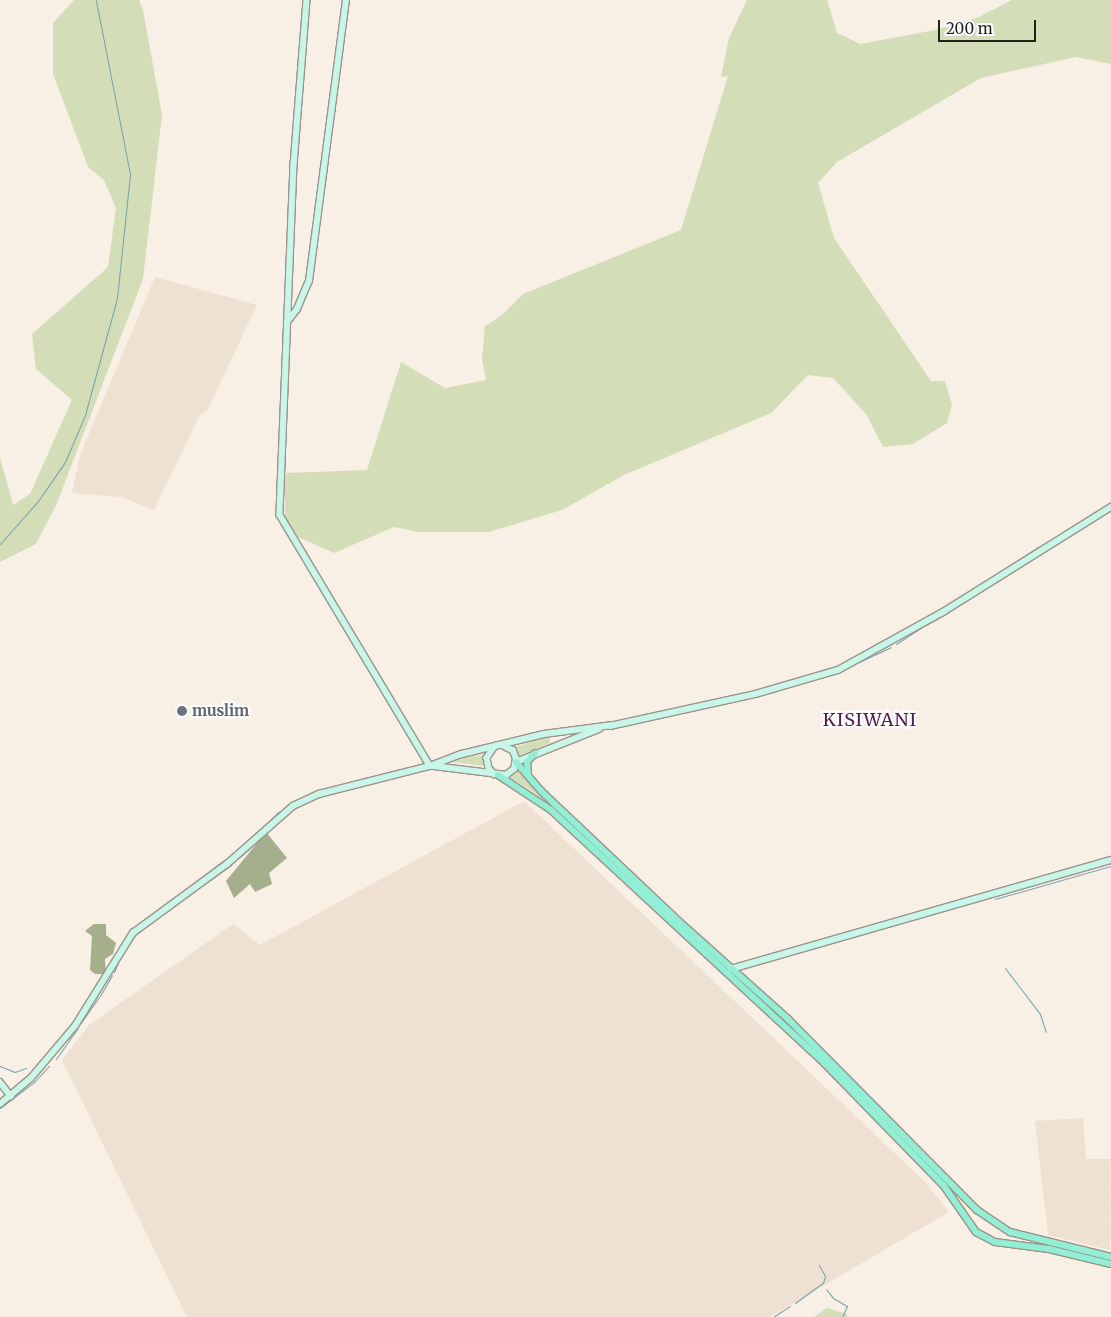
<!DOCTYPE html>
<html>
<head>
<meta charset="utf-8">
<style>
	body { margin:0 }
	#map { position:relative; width:1111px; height:1317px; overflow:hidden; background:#f8efe5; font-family:Merriweather,serif }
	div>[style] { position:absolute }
	.built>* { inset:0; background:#efe1d2 }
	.green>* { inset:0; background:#d3deb8 }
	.forest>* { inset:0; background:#a5af8b }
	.stream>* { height:1px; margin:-0.5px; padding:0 0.5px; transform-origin:0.5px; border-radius:0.5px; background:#739fad }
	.roads { filter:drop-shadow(1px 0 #9b938a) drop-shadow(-1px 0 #9b938a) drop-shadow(0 1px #9b938a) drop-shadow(0 -1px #9b938a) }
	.secondary>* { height:5.5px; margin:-2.75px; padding:0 2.75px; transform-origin:2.75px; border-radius:2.75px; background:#c8f7ea }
	.primary>* { height:6px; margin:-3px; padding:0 3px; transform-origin:3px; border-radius:3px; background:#92efd5 }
	.dots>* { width:14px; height:14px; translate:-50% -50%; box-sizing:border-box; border:2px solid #fefefe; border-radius:50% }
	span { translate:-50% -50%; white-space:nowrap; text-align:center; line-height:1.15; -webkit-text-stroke:4.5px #fefefe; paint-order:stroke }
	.worship-label { font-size:15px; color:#5b616d; font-weight:700 }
	.left { translate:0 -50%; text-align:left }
	.quarter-label { font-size:18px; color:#521b47; letter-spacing:1px }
	.scale { position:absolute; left:938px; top:20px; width:98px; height:22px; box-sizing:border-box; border:2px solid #221f1c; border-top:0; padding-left:6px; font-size:15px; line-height:18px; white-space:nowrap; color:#221f1c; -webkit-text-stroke:4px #fefefe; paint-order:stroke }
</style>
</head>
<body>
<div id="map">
	<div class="built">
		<i style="clip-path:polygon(155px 277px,257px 305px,207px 411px,200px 415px,154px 510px,121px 497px,72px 493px,80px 455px)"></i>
		<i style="clip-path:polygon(524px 801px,924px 1181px,949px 1212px,770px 1317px,187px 1317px,62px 1060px,89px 1025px,233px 924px,260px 945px)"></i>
		<i style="clip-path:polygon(1083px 1118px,1086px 1159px,1111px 1159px,1110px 1250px,1048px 1235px,1035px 1121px)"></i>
	</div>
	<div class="green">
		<i style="clip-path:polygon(74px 0,139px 0,143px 10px,162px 115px,143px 279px,57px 503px,36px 544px,0 562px,0 457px,13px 505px,30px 494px,72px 400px,36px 369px,32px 334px,108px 267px,116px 208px,104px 180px,88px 167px,53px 74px,53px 23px)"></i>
		<i style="clip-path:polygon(747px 0,827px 0,837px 33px,860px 44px,935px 30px,979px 17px,1012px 0,1111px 0,1111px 64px,1076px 57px,981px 78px,837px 162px,818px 183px,834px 238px,931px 381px,945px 381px,952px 405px,947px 423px,913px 444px,883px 447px,866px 414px,833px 378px,808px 375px,771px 413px,624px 475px,562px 510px,489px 532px,419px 532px,394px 527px,334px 553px,294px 535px,285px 516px,285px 473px,367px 470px,401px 362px,445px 388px,486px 380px,482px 359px,485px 326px,501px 316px,523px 294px,681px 230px,728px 76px,721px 77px,729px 38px)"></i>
		<i style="clip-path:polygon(549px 736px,550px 743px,519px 756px,515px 747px)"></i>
		<i style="clip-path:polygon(484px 755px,484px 766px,452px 762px,459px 757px)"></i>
		<i style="clip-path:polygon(517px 770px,543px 798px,510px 777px)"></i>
		<i style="clip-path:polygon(827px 1308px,847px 1314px,847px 1317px,814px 1317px)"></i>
	</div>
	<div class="forest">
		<i style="clip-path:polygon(266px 832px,287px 858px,269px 873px,272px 884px,255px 892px,250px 884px,234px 898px,226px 881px)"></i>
		<i style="clip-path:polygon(94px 924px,106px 924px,106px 935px,116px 943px,113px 954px,105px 959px,106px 974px,95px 974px,90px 970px,92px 936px,85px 931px)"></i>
	</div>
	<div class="stream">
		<i style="left:0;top:544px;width:57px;rotate:-48.5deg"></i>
		<i style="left:38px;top:501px;width:47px;rotate:-55.3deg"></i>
		<i style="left:65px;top:462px;width:51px;rotate:-66.9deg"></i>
		<i style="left:85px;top:415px;width:121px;rotate:-74.7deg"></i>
		<i style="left:117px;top:298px;width:125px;rotate:-84deg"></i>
		<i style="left:130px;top:174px;width:177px;rotate:-101.1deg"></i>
		<i style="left:963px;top:596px;width:90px;rotate:-33.2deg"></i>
		<i style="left:926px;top:625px;width:16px;rotate:-30deg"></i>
		<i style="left:896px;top:644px;width:30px;rotate:-33deg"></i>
		<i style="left:859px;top:662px;width:35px;rotate:-25deg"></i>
		<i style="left:691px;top:705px;width:78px;rotate:-12.6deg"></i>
		<i style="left:314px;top:799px;width:7px;rotate:-16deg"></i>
		<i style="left:287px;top:805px;width:27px;rotate:-24deg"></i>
		<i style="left:262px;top:828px;width:23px;rotate:-45deg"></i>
		<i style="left:247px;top:841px;width:16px;rotate:-43deg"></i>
		<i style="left:240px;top:857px;width:15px;rotate:-42deg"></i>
		<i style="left:227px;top:859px;width:23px;rotate:-41deg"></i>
		<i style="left:206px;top:883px;width:31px;rotate:-36deg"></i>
		<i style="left:178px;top:895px;width:58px;rotate:-37.3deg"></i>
		<i style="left:995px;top:899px;width:121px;rotate:-15.9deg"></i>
		<i style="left:166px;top:904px;width:11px;rotate:-41deg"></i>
		<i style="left:133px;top:928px;width:31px;rotate:-36deg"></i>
		<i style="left:111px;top:963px;width:26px;rotate:-61deg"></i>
		<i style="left:1005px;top:968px;width:58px;rotate:52.7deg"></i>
		<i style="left:1040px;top:1014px;width:19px;rotate:72deg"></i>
		<i style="left:114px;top:972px;width:13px;rotate:-67deg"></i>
		<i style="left:100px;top:996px;width:24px;rotate:-60deg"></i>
		<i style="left:80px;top:1024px;width:33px;rotate:-55deg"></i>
		<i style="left:67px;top:1031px;width:24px;rotate:-55deg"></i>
		<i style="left:56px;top:1059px;width:37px;rotate:-55deg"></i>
		<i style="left:0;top:1066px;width:16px;rotate:22deg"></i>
		<i style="left:15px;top:1072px;width:12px;rotate:-20deg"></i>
		<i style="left:0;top:1108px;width:43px;rotate:-37.4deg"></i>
		<i style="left:34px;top:1082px;width:22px;rotate:-47deg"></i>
		<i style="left:826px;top:1289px;width:11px;rotate:52deg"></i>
		<i style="left:833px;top:1298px;width:16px;rotate:30deg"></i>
		<i style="left:847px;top:1306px;width:12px;rotate:114deg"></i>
		<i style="left:795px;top:1303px;width:34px;rotate:-36deg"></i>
		<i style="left:823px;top:1283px;width:7px;rotate:-74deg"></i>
		<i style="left:825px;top:1276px;width:13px;rotate:-119deg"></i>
		<i style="left:773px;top:1317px;width:20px;rotate:-33deg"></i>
	</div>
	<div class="roads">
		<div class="secondary">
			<i style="left:307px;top:0;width:165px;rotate:94.5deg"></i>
			<i style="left:294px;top:164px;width:351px;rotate:92.3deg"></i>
			<i style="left:280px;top:515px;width:292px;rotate:59.1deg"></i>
			<i style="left:287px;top:322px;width:16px;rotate:-52deg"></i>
			<i style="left:297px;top:309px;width:30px;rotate:-67deg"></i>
			<i style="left:309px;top:281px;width:283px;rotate:-82.5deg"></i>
			<i style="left:610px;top:726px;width:149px;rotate:-12.4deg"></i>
			<i style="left:756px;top:694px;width:85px;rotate:-16.3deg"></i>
			<i style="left:838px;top:670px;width:120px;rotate:-28.9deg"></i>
			<i style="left:943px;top:612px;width:198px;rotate:-32deg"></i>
			<i style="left:494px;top:748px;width:12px;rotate:125deg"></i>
			<i style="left:487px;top:758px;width:10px;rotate:79deg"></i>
			<i style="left:489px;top:768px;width:8px;rotate:50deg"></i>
			<i style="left:516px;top:762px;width:89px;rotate:-21.7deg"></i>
			<i style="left:434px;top:766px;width:73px;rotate:7.1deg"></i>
			<i style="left:506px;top:775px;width:10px;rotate:-37deg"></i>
			<i style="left:514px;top:769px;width:10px;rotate:-79deg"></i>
			<i style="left:516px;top:759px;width:9px;rotate:-111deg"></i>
			<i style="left:513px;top:751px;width:11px;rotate:-153deg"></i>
			<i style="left:731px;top:969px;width:395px;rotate:-16deg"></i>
			<i style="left:0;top:1082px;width:18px;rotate:52deg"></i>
			<i style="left:0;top:1104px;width:40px;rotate:-40deg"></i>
			<i style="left:31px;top:1078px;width:68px;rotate:-49.8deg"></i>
			<i style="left:75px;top:1026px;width:110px;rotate:-58.1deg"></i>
			<i style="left:133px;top:933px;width:117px;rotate:-36.3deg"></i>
			<i style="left:227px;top:864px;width:88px;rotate:-41.3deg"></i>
			<i style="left:293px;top:806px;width:29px;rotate:-25deg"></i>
			<i style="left:319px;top:794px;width:114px;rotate:-14.2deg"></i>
			<i style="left:430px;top:766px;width:34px;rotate:-21deg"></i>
			<i style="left:462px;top:754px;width:84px;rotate:-13.7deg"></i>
			<i style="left:544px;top:734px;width:69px;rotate:-7.5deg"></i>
		</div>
		<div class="primary">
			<i style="left:516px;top:762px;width:38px;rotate:49deg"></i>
			<i style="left:541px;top:791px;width:182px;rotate:43.4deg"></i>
			<i style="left:673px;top:916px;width:154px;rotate:41.8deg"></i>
			<i style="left:788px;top:1019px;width:269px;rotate:45.3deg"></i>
			<i style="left:977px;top:1210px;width:40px;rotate:34deg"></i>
			<i style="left:1010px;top:1232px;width:104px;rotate:13.9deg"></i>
			<i style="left:498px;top:775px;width:64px;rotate:33.4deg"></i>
			<i style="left:551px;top:810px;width:372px;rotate:42.8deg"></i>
			<i style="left:824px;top:1063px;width:172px;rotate:45.7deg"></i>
			<i style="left:944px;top:1186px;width:56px;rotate:55.2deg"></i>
			<i style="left:976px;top:1232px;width:21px;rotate:28deg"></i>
			<i style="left:995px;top:1242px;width:54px;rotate:7.4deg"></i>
			<i style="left:1049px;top:1249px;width:64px;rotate:13.6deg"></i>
			<i style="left:528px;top:775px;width:13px;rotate:-94deg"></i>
			<i style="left:527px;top:762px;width:12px;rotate:-48deg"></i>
		</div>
	</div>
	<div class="dots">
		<i style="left:182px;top:711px;background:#6b7280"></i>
	</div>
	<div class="worship-label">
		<span class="left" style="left:192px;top:711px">muslim</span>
	</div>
	<div class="quarter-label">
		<span style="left:870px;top:720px">KISIWANI</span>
	</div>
	<div class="scale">200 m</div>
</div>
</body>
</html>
